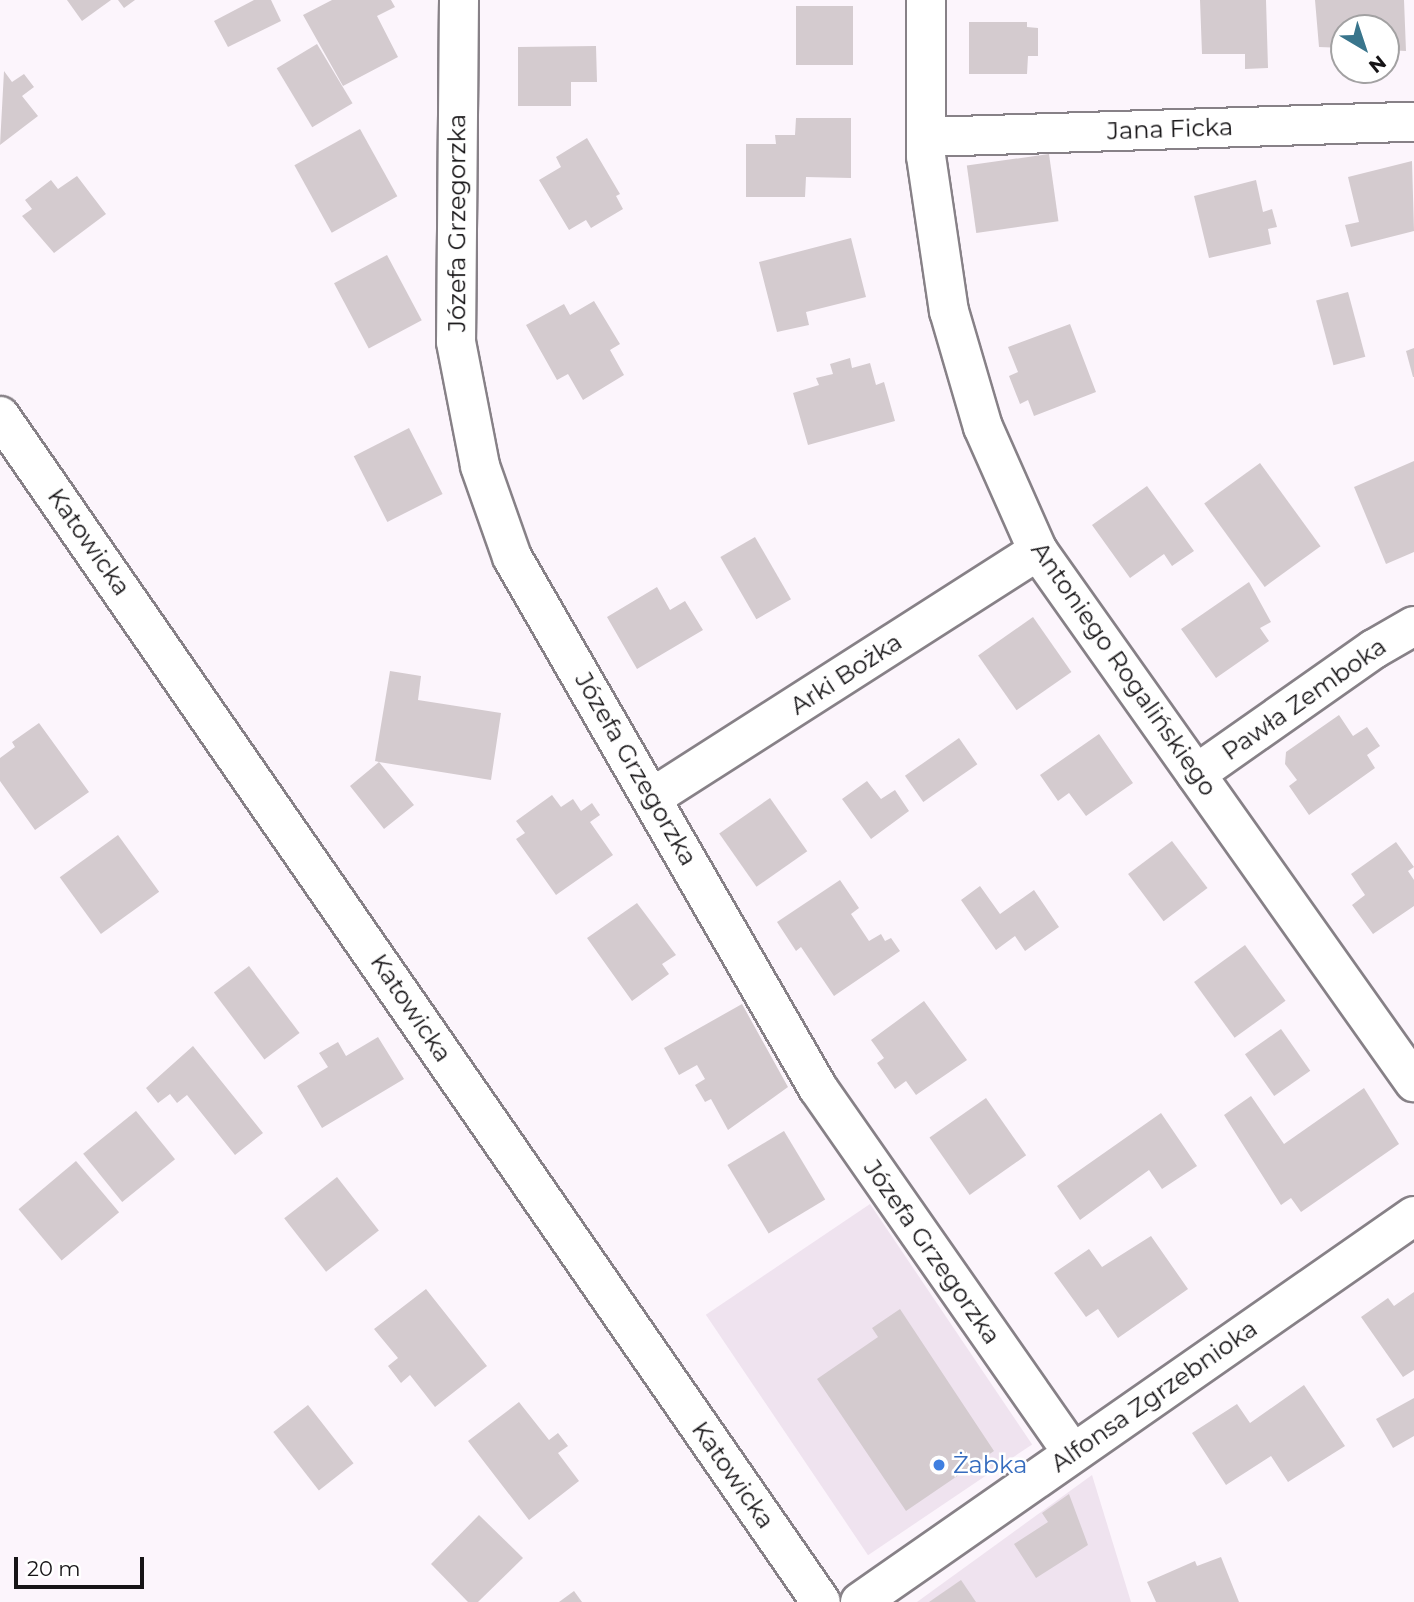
<!DOCTYPE html>
<html>
<head>
<meta charset="utf-8">
<style>
	body { margin:0 }
	#map { position:relative; width:1414px; height:1602px; overflow:hidden; background:#fcf5fc; font-family:Montserrat,sans-serif }
	div>[style] { position:absolute }
	.built>* { inset:0; background:#efe3ef; transform-origin:0 0 }
	.building>* { inset:0; background:#d4cbcf; transform-origin:0 0 }
	.roads { filter:drop-shadow(2px 0 #878187) drop-shadow(-2px 0 #878187) drop-shadow(0 2px #878187) drop-shadow(0 -2px #878187) }
	.street>* { height:38px; margin:-19px; padding:0 19px; transform-origin:19px; border-radius:19px; background:#fff }
	.secondary>* { height:38px; margin:-19px; padding:0 19px; transform-origin:19px; border-radius:19px; background:#fff }
	.dots>* { width:19px; height:19px; translate:-50% -50%; box-sizing:border-box; border:4px solid #fff; border-radius:50% }
	span { translate:-50% -50%; white-space:nowrap; text-align:center; line-height:1.15; -webkit-text-stroke:5px #fff; paint-order:stroke }
	.street-label { font-size:24px; color:#161416 }
	.shop-label { font-size:24px; color:#366cbe }
	.left { translate:0 -50%; text-align:left }
	.north { position:absolute; left:1330px; top:14px; width:70px; height:70px; box-sizing:border-box; background:#fff; border:2px solid #a2a1a2; border-radius:50%; rotate:141deg; font-size:19px; font-weight:700; line-height:28px; text-align:center; color:#161416 }
	.north::after { content:''; display:block; margin:auto; width:24px; height:32px; background:#39758c; clip-path:polygon(50% 0,100% 100%,50% 72%,0 100%) }
	.scale { position:absolute; left:14px; top:1557px; width:130px; height:32px; box-sizing:border-box; border:4px solid #161416; border-top:0; padding-left:9px; font-size:21px; line-height:24px; white-space:nowrap; color:#161416; -webkit-text-stroke:5px #fff; paint-order:stroke }
</style>
</head>
<body>
<div id="map">
	<div class="built">
		<i style="left:870px;top:1204px;width:290px;height:198px;rotate:56deg"></i>
		<i style="clip-path:polygon(1092px 1475px,1131px 1602px,917px 1602px)"></i>
	</div>
	<div class="building">
		<i style="clip-path:polygon(67px 0,111px 0,82px 21px)"></i>
		<i style="clip-path:polygon(118px 0,135px 0,124px 8px)"></i>
		<i style="clip-path:polygon(254px 0,271px 0,281px 21px,228px 47px,214px 21px)"></i>
		<i style="clip-path:polygon(332px 0,391px 0,395px 7px,377px 16px,398px 57px,343px 86px,303px 15px)"></i>
		<i style="clip-path:polygon(1200px 0,1266px 0,1268px 68px,1245px 69px,1245px 54px,1202px 54px)"></i>
		<i style="clip-path:polygon(1315px 0,1404px 0,1406px 51px,1386px 50px,1386px 28px,1344px 28px,1344px 48px,1319px 47px)"></i>
		<i style="left:796px;top:6px;width:57px;height:59px"></i>
		<i style="clip-path:polygon(969px 22px,1027px 22px,1027px 27px,1038px 28px,1038px 56px,1028px 56px,1027px 74px,969px 74px)"></i>
		<i style="left:317px;top:44px;width:69px;height:47px;rotate:59deg"></i>
		<i style="clip-path:polygon(596px 46px,597px 82px,571px 82px,571px 106px,518px 106px,518px 47px)"></i>
		<i style="clip-path:polygon(4px 71px,12px 82px,24px 74px,34px 87px,22px 96px,38px 116px,0 145px)"></i>
		<i style="clip-path:polygon(796px 118px,851px 118px,851px 178px,806px 177px,805px 197px,746px 197px,746px 144px,776px 144px,775px 135px,795px 135px)"></i>
		<i style="left:360px;top:129px;width:77px;height:75px;rotate:61deg"></i>
		<i style="clip-path:polygon(587px 138px,620px 194px,616px 196px,623px 209px,591px 228px,586px 220px,569px 230px,539px 180px,561px 167px,556px 157px)"></i>
		<i style="left:1049px;top:154px;width:68px;height:83px;rotate:82deg"></i>
		<i style="clip-path:polygon(1412px 161px,1414px 231px,1351px 247px,1345px 225px,1359px 222px,1348px 177px)"></i>
		<i style="clip-path:polygon(77px 176px,106px 214px,54px 253px,22px 216px,32px 209px,25px 200px,51px 180px,58px 189px)"></i>
		<i style="clip-path:polygon(1256px 180px,1263px 212px,1272px 209px,1277px 227px,1268px 229px,1271px 244px,1209px 258px,1194px 196px)"></i>
		<i style="clip-path:polygon(851px 238px,866px 297px,806px 312px,809px 325px,777px 332px,759px 262px)"></i>
		<i style="left:387px;top:255px;width:74px;height:60px;rotate:62deg"></i>
		<i style="left:1348px;top:292px;width:67px;height:33px;rotate:75deg"></i>
		<i style="clip-path:polygon(594px 301px,620px 344px,610px 350px,624px 375px,583px 400px,568px 374px,557px 380px,526px 325px,564px 304px,570px 315px)"></i>
		<i style="clip-path:polygon(1070px 324px,1096px 392px,1034px 416px,1028px 400px,1020px 404px,1009px 376px,1018px 372px,1008px 347px)"></i>
		<i style="clip-path:polygon(1414px 348px,1414px 377px,1413px 377px,1406px 351px)"></i>
		<i style="clip-path:polygon(850px 358px,852px 368px,870px 363px,876px 385px,884px 382px,895px 421px,808px 445px,793px 393px,819px 385px,816px 378px,833px 374px,830px 364px)"></i>
		<i style="left:409px;top:428px;width:74px;height:62px;rotate:63deg"></i>
		<i style="clip-path:polygon(1414px 461px,1414px 552px,1386px 564px,1354px 487px)"></i>
		<i style="left:1260px;top:463px;width:103px;height:69px;rotate:54deg"></i>
		<i style="clip-path:polygon(1147px 486px,1194px 551px,1172px 566px,1164px 554px,1130px 578px,1092px 525px)"></i>
		<i style="left:755px;top:537px;width:72px;height:40px;rotate:60deg"></i>
		<i style="clip-path:polygon(1249px 582px,1271px 622px,1260px 628px,1269px 641px,1216px 678px,1181px 629px)"></i>
		<i style="clip-path:polygon(657px 587px,670px 610px,685px 601px,703px 630px,637px 669px,607px 617px)"></i>
		<i style="left:1033px;top:617px;width:67px;height:67px;rotate:55deg"></i>
		<i style="clip-path:polygon(390px 671px,421px 676px,418px 700px,501px 713px,491px 780px,379px 762px,414px 805px,384px 829px,350px 786px,379px 762px,375px 761px)"></i>
		<i style="clip-path:polygon(1339px 715px,1353px 736px,1367px 727px,1380px 746px,1367px 755px,1375px 768px,1309px 815px,1289px 786px,1297px 780px,1285px 764px,1286px 752px)"></i>
		<i style="clip-path:polygon(39px 723px,89px 792px,35px 830px,0 781px,0 758px,15px 747px,12px 742px)"></i>
		<i style="clip-path:polygon(1099px 734px,1133px 783px,1086px 816px,1069px 793px,1058px 801px,1040px 775px)"></i>
		<i style="left:959px;top:738px;width:32px;height:66px;rotate:55deg"></i>
		<i style="clip-path:polygon(867px 781px,881px 799px,895px 790px,909px 811px,871px 839px,842px 799px)"></i>
		<i style="clip-path:polygon(552px 795px,561px 807px,573px 799px,581px 811px,592px 803px,600px 815px,590px 822px,613px 855px,556px 895px,516px 839px,525px 833px,516px 821px)"></i>
		<i style="left:770px;top:798px;width:65px;height:62px;rotate:55deg"></i>
		<i style="left:118px;top:835px;width:70px;height:72px;rotate:54deg"></i>
		<i style="left:1172px;top:841px;width:59px;height:55px;rotate:53deg"></i>
		<i style="clip-path:polygon(1396px 842px,1414px 867px,1408px 871px,1414px 880px,1414px 906px,1373px 934px,1352px 905px,1365px 895px,1351px 874px)"></i>
		<i style="clip-path:polygon(840px 880px,859px 908px,851px 914px,869px 941px,881px 934px,885px 941px,891px 938px,900px 951px,834px 996px,801px 947px,796px 951px,777px 922px)"></i>
		<i style="clip-path:polygon(980px 886px,1000px 914px,1034px 890px,1059px 927px,1025px 951px,1015px 936px,996px 950px,961px 900px)"></i>
		<i style="clip-path:polygon(637px 903px,676px 955px,662px 964px,669px 974px,632px 1001px,587px 938px)"></i>
		<i style="left:1245px;top:945px;width:69px;height:63px;rotate:54deg"></i>
		<i style="left:249px;top:966px;width:84px;height:44px;rotate:53deg"></i>
		<i style="clip-path:polygon(924px 1001px,967px 1060px,916px 1095px,906px 1081px,895px 1089px,877px 1063px,884px 1058px,871px 1040px)"></i>
		<i style="clip-path:polygon(742px 1004px,788px 1087px,728px 1130px,711px 1099px,705px 1102px,695px 1085px,705px 1079px,697px 1065px,679px 1075px,664px 1048px)"></i>
		<i style="left:1281px;top:1029px;width:51px;height:44px;rotate:55deg"></i>
		<i style="clip-path:polygon(378px 1037px,404px 1079px,322px 1128px,297px 1086px,328px 1067px,319px 1053px,338px 1042px,346px 1056px)"></i>
		<i style="clip-path:polygon(193px 1046px,263px 1133px,235px 1155px,187px 1095px,177px 1103px,170px 1094px,158px 1103px,146px 1088px)"></i>
		<i style="clip-path:polygon(1364px 1088px,1399px 1144px,1301px 1212px,1291px 1198px,1281px 1205px,1224px 1115px,1251px 1096px,1284px 1144px)"></i>
		<i style="left:986px;top:1098px;width:70px;height:69px;rotate:55deg"></i>
		<i style="left:136px;top:1111px;width:62px;height:68px;rotate:51deg"></i>
		<i style="clip-path:polygon(1161px 1113px,1197px 1166px,1162px 1189px,1149px 1170px,1080px 1220px,1057px 1186px)"></i>
		<i style="left:784px;top:1131px;width:80px;height:66px;rotate:59deg"></i>
		<i style="left:76px;top:1161px;width:67px;height:75px;rotate:50deg"></i>
		<i style="left:337px;top:1177px;width:68px;height:67px;rotate:52deg"></i>
		<i style="clip-path:polygon(1151px 1236px,1188px 1289px,1118px 1338px,1098px 1309px,1086px 1317px,1054px 1273px,1089px 1249px,1102px 1267px)"></i>
		<i style="clip-path:polygon(426px 1289px,487px 1366px,435px 1407px,410px 1375px,401px 1383px,388px 1366px,398px 1358px,374px 1329px)"></i>
		<i style="clip-path:polygon(1414px 1292px,1414px 1370px,1403px 1377px,1361px 1317px,1388px 1298px,1394px 1306px)"></i>
		<i style="clip-path:polygon(900px 1309px,994px 1451px,906px 1511px,817px 1379px,878px 1337px,872px 1328px)"></i>
		<i style="clip-path:polygon(1304px 1385px,1345px 1446px,1288px 1482px,1271px 1456px,1226px 1485px,1192px 1433px,1237px 1404px,1250px 1423px)"></i>
		<i style="clip-path:polygon(1414px 1398px,1414px 1436px,1393px 1448px,1376px 1419px)"></i>
		<i style="clip-path:polygon(519px 1402px,549px 1440px,558px 1433px,568px 1446px,558px 1453px,579px 1481px,529px 1520px,468px 1441px)"></i>
		<i style="left:308px;top:1405px;width:74px;height:44px;rotate:52deg"></i>
		<i style="clip-path:polygon(1069px 1494px,1088px 1545px,1036px 1578px,1014px 1544px,1048px 1522px,1042px 1513px)"></i>
		<i style="clip-path:polygon(479px 1515px,523px 1558px,478px 1602px,468px 1602px,431px 1564px)"></i>
		<i style="clip-path:polygon(1221px 1557px,1239px 1602px,1156px 1602px,1147px 1582px,1195px 1561px,1197px 1566px)"></i>
		<i style="clip-path:polygon(961px 1580px,976px 1602px,929px 1602px)"></i>
		<i style="clip-path:polygon(574px 1591px,582px 1602px,559px 1602px)"></i>
	</div>
	<div class="roads">
		<div class="street">
			<i style="left:459px;top:0;width:342px;rotate:90.5deg"></i>
			<i style="left:456px;top:342px;width:126px;rotate:79deg"></i>
			<i style="left:480px;top:466px;width:96px;rotate:70.6deg"></i>
			<i style="left:512px;top:557px;width:613px;rotate:60.05deg"></i>
			<i style="left:818px;top:1088px;width:444px;rotate:55.1deg"></i>
			<i style="left:926px;top:0;width:156px;rotate:90deg"></i>
			<i style="left:926px;top:156px;width:157px;rotate:81.6deg"></i>
			<i style="left:949px;top:311px;width:121px;rotate:73.7deg"></i>
			<i style="left:983px;top:427px;width:136px;rotate:66.1deg"></i>
			<i style="left:1038px;top:551px;width:651px;rotate:54.7deg"></i>
			<i style="left:926px;top:137px;width:488px;rotate:-1.8deg"></i>
			<i style="left:1196px;top:774px;width:218px;rotate:-35.1deg"></i>
			<i style="left:1374px;top:649px;width:46px;rotate:-29.9deg"></i>
			<i style="left:653px;top:797px;width:457px;rotate:-32.6deg"></i>
			<i style="left:860px;top:1602px;width:675px;rotate:-34.87deg"></i>
		</div>
		<div class="secondary">
			<i style="left:0;top:416px;width:1442px;rotate:55.31deg"></i>
		</div>
	</div>
	<div class="dots">
		<i style="left:939px;top:1465px;background:#3f7fe0"></i>
	</div>
	<div class="street-label">
		<span style="left:1170px;top:129px;rotate:-2deg">Jana Ficka</span>
		<span style="left:457px;top:223px;rotate:-90deg">Józefa Grzegorzka</span>
		<span style="left:89px;top:542px;rotate:55deg">Katowicka</span>
		<span style="left:1124px;top:669px;rotate:55deg">Antoniego Rogalińskiego</span>
		<span style="left:846px;top:674px;rotate:-33deg">Arki Bożka</span>
		<span style="left:1304px;top:699px;rotate:-35deg">Pawła Zemboka</span>
		<span style="left:636px;top:769px;rotate:60deg">Józefa Grzegorzka</span>
		<span style="left:411px;top:1008px;rotate:56deg">Katowicka</span>
		<span style="left:932px;top:1252px;rotate:55deg">Józefa Grzegorzka</span>
		<span style="left:1154px;top:1396px;rotate:-35deg">Alfonsa Zgrzebnioka</span>
		<span style="left:733px;top:1475px;rotate:55deg">Katowicka</span>
	</div>
	<div class="shop-label">
		<span class="left" style="left:953px;top:1465px">Żabka</span>
	</div>
	<div class="north">N</div>
	<div class="scale">20 m</div>
</div>
</body>
</html>
